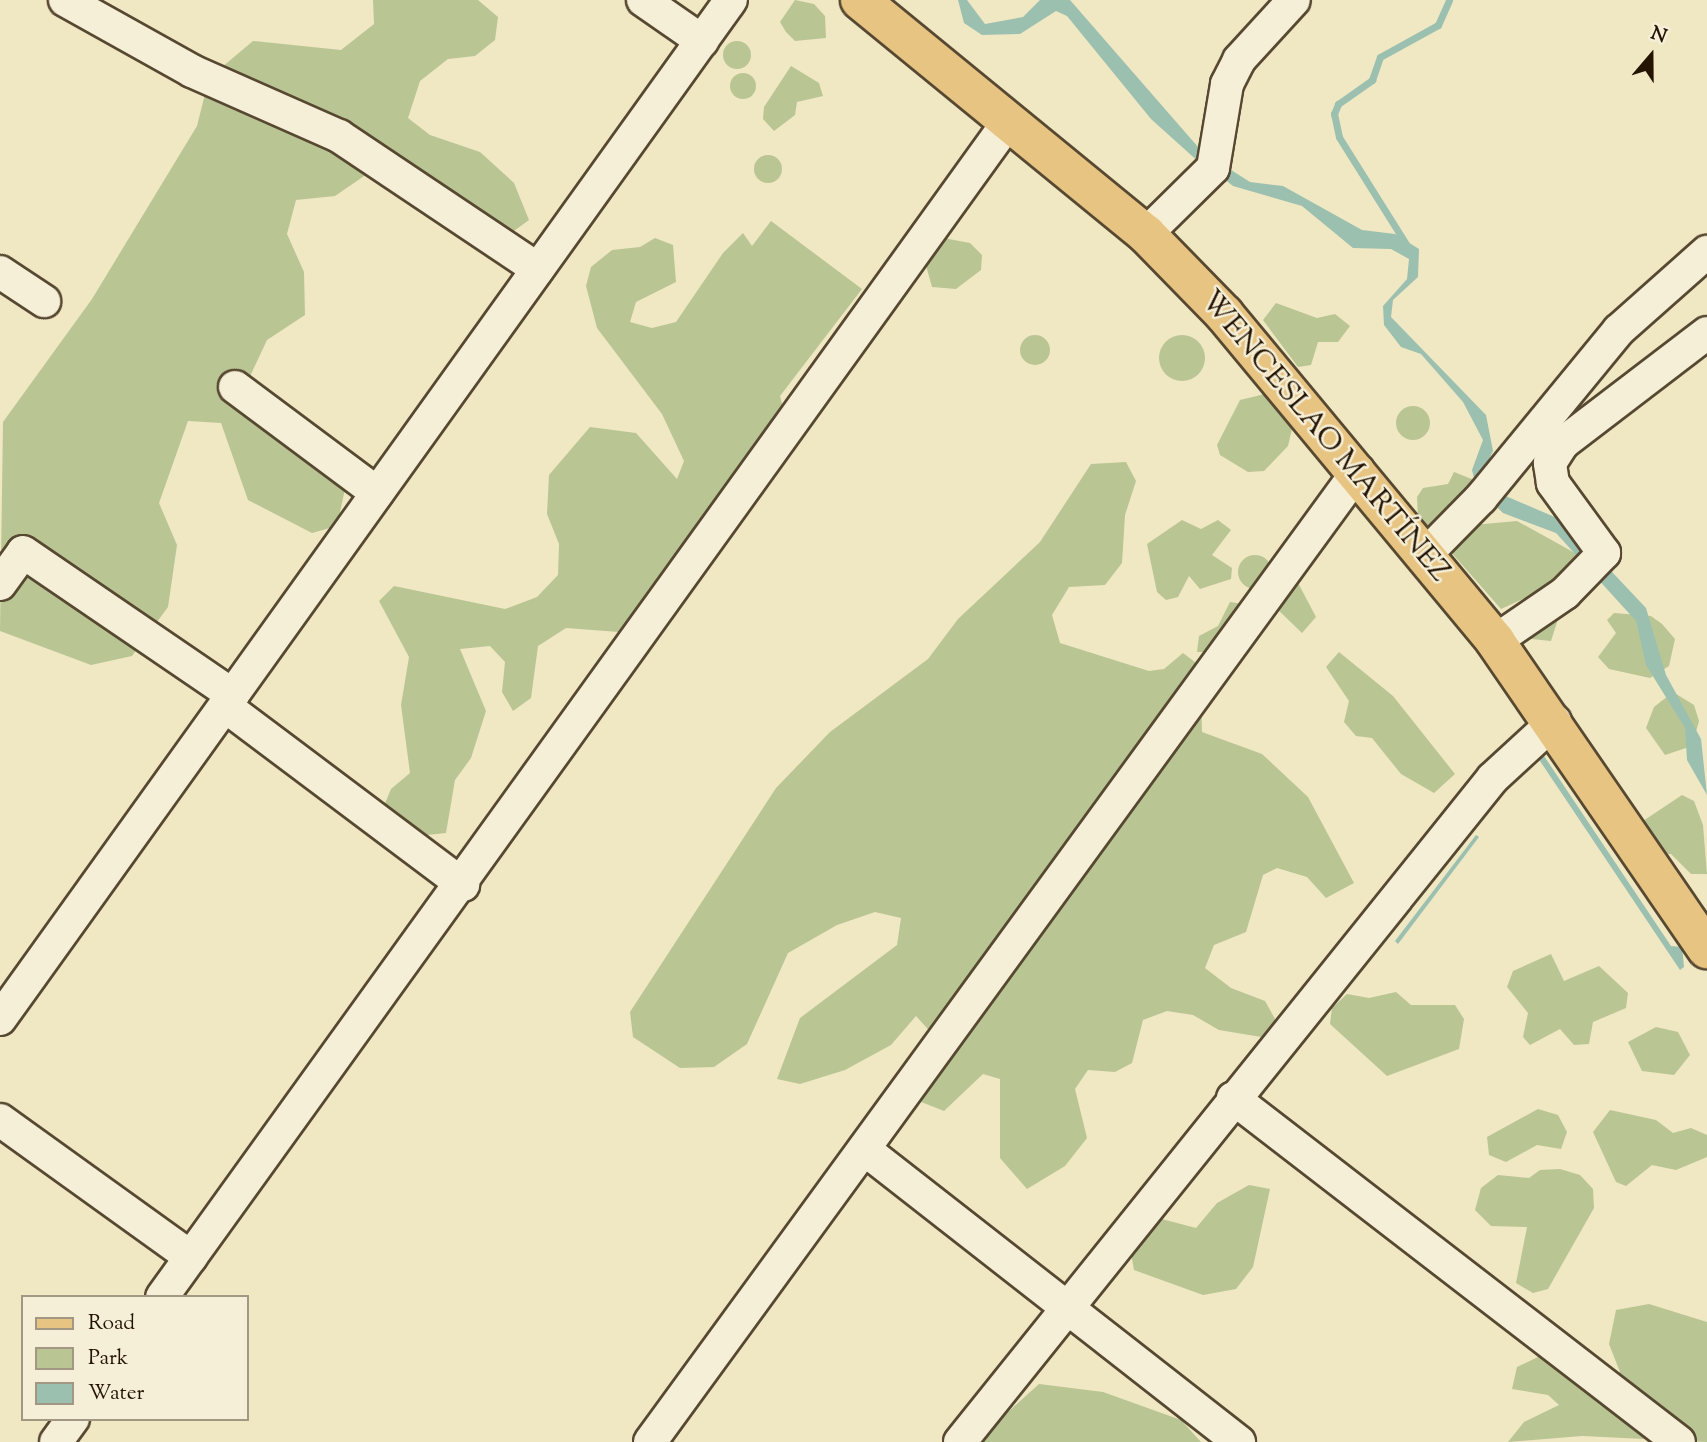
<!DOCTYPE html>
<html>
<head>
<meta charset="utf-8">
<style>
	body { margin:0 }
	#map { position:relative; width:1707px; height:1442px; overflow:hidden; background:#f0e7c3; font-family:"Sorts Mill Goudy",serif }
	div>[style] { position:absolute }
	.green>* { inset:0; background:#bac594 }
	.round { border-radius:50% }
	.water>* { inset:0; background:#9bc0b0 }
	.stream>* { height:7px; margin:-3.5px; padding:0 3.5px; transform-origin:3.5px; border-radius:3.5px; background:#9bc0b0 }
	.roads { filter:drop-shadow(2px 0 #574831) drop-shadow(-2px 0 #574831) drop-shadow(0 2px #574831) drop-shadow(0 -2px #574831) }
	.minor>* { height:32px; margin:-16px; padding:0 16px; transform-origin:16px; border-radius:16px; background:#f5efd8 }
	.major>* { height:38px; margin:-19px; padding:0 19px; transform-origin:19px; border-radius:19px; background:#e8c482 }
	span { translate:-50% -50%; white-space:nowrap; text-align:center; line-height:1.15; -webkit-text-stroke:5px #f5efd8; paint-order:stroke }
	.street-label { font-size:30px; color:#241300 }
	.legend { position:absolute; left:21px; top:1295px; width:228px; height:126px; box-sizing:border-box; background:#f5efd8; border:2px solid #a19782; margin:0; padding:9px 12px; list-style:none; font-size:21px; color:#241300 }
	.legend li { display:flex; align-items:center; gap:14px; height:35px }
	.legend b { width:35px; border:2px solid #a19782 }
	.north { position:absolute; left:1616px; top:21px; width:70px; height:70px; -webkit-text-stroke:5px #f5efd8; paint-order:stroke; rotate:20deg; font-size:19px; font-weight:700; line-height:28px; text-align:center; color:#241300 }
	.north::after { content:''; display:block; margin:auto; width:24px; height:32px; background:#241300; clip-path:polygon(50% 0,100% 100%,50% 72%,0 100%) }
</style>
</head>
<body>
<div id="map">
	<div class="green">
		<i style="clip-path:polygon(373px 0,478px 0,498px 17px,495px 40px,475px 56px,448px 59px,420px 81px,408px 118px,430px 135px,480px 152px,514px 183px,529px 220px,503px 239px,367px 174px,335px 196px,296px 200px,287px 234px,304px 272px,305px 315px,267px 340px,246px 385px,324px 457px,345px 489px,337px 526px,312px 533px,248px 500px,221px 423px,188px 421px,159px 503px,177px 545px,168px 607px,132px 656px,91px 665px,0 631px,3px 422px,92px 299px,197px 126px,209px 78px,253px 41px,341px 50px,374px 24px)"></i>
		<i style="clip-path:polygon(795px 0,814px 4px,825px 16px,826px 38px,795px 41px,786px 32px,780px 22px)"></i>
		<i class="round" style="left:723px;top:41px;width:28px;height:28px"></i>
		<i style="clip-path:polygon(791px 66px,819px 83px,823px 96px,797px 102px,795px 115px,774px 131px,763px 119px,764px 107px)"></i>
		<i class="round" style="left:730px;top:73px;width:26px;height:26px"></i>
		<i class="round" style="left:754px;top:155px;width:28px;height:28px"></i>
		<i style="clip-path:polygon(771px 221px,862px 289px,780px 396px,790px 436px,632px 633px,566px 628px,538px 646px,531px 698px,513px 711px,502px 692px,505px 662px,490px 646px,460px 649px,486px 711px,471px 758px,455px 780px,446px 833px,399px 838px,376px 825px,391px 789px,410px 773px,401px 705px,409px 657px,379px 601px,394px 586px,505px 609px,537px 597px,558px 575px,559px 544px,547px 514px,549px 475px,590px 427px,636px 433px,677px 479px,684px 461px,662px 414px,597px 328px,586px 286px,591px 267px,612px 250px,640px 247px,655px 238px,673px 245px,676px 282px,636px 302px,630px 322px,652px 328px,676px 322px,723px 253px,743px 233px,752px 246px)"></i>
		<i style="clip-path:polygon(938px 237px,970px 243px,982px 255px,981px 270px,956px 289px,932px 287px,925px 262px)"></i>
		<i style="clip-path:polygon(1276px 303px,1317px 318px,1335px 314px,1350px 326px,1338px 342px,1318px 342px,1311px 365px,1298px 367px,1263px 320px)"></i>
		<i class="round" style="left:1020px;top:335px;width:30px;height:30px"></i>
		<i class="round" style="left:1159px;top:335px;width:46px;height:46px"></i>
		<i style="clip-path:polygon(1269px 393px,1285px 405px,1292px 429px,1288px 446px,1264px 471px,1248px 472px,1220px 455px,1217px 445px,1240px 400px)"></i>
		<i class="round" style="left:1396px;top:406px;width:34px;height:34px"></i>
		<i style="clip-path:polygon(1126px 462px,1136px 481px,1125px 515px,1122px 563px,1105px 585px,1069px 587px,1052px 615px,1060px 643px,1149px 671px,1164px 669px,1183px 653px,1200px 666px,1202px 732px,1262px 754px,1308px 797px,1354px 883px,1326px 898px,1307px 877px,1277px 868px,1263px 875px,1246px 932px,1214px 945px,1205px 968px,1231px 988px,1265px 1001px,1275px 1019px,1273px 1039px,1219px 1030px,1193px 1015px,1167px 1011px,1143px 1020px,1132px 1063px,1115px 1072px,1088px 1070px,1075px 1089px,1087px 1138px,1065px 1166px,1027px 1189px,1000px 1158px,1000px 1079px,983px 1074px,944px 1111px,911px 1098px,935px 1037px,916px 1016px,891px 1045px,845px 1070px,800px 1084px,777px 1079px,800px 1018px,897px 945px,901px 918px,875px 912px,837px 925px,788px 953px,747px 1044px,714px 1067px,680px 1068px,633px 1037px,630px 1012px,776px 788px,830px 732px,928px 659px,958px 619px,1040px 542px,1091px 464px)"></i>
		<i style="clip-path:polygon(1454px 472px,1479px 482px,1433px 530px,1418px 517px,1417px 497px,1423px 488px,1448px 484px)"></i>
		<i style="clip-path:polygon(1182px 520px,1201px 529px,1218px 520px,1231px 530px,1212px 555px,1232px 568px,1231px 579px,1200px 589px,1189px 576px,1178px 597px,1166px 600px,1157px 592px,1147px 544px)"></i>
		<i style="clip-path:polygon(1517px 521px,1584px 558px,1590px 590px,1559px 616px,1551px 641px,1532px 639px,1525px 598px,1501px 609px,1450px 551px,1473px 525px)"></i>
		<i class="round" style="left:1238px;top:555px;width:34px;height:34px"></i>
		<i style="clip-path:polygon(1297px 581px,1316px 617px,1302px 633px,1272px 604px)"></i>
		<i style="clip-path:polygon(1230px 602px,1250px 605px,1215px 652px,1197px 652px,1199px 636px,1218px 626px)"></i>
		<i style="clip-path:polygon(1614px 613px,1651px 616px,1662px 624px,1675px 639px,1669px 666px,1650px 678px,1609px 669px,1598px 657px,1616px 633px,1607px 620px)"></i>
		<i style="clip-path:polygon(1339px 652px,1393px 696px,1455px 774px,1434px 793px,1401px 774px,1372px 738px,1356px 736px,1344px 722px,1349px 701px,1326px 667px)"></i>
		<i style="clip-path:polygon(1673px 692px,1694px 705px,1699px 721px,1692px 746px,1665px 755px,1646px 728px,1654px 707px)"></i>
		<i style="clip-path:polygon(1682px 795px,1694px 801px,1703px 825px,1707px 874px,1691px 874px,1671px 854px,1654px 855px,1640px 823px)"></i>
		<i style="clip-path:polygon(1551px 954px,1564px 981px,1599px 966px,1628px 993px,1626px 1008px,1593px 1022px,1589px 1044px,1574px 1045px,1560px 1029px,1530px 1045px,1523px 1037px,1528px 1013px,1507px 987px,1513px 971px)"></i>
		<i style="clip-path:polygon(1396px 992px,1411px 1005px,1455px 1005px,1464px 1019px,1459px 1049px,1387px 1076px,1330px 1024px,1332px 1008px,1347px 994px,1369px 998px)"></i>
		<i style="clip-path:polygon(1656px 1027px,1678px 1032px,1690px 1055px,1674px 1075px,1642px 1071px,1628px 1042px)"></i>
		<i style="clip-path:polygon(1538px 1109px,1558px 1115px,1567px 1132px,1561px 1149px,1537px 1145px,1506px 1162px,1489px 1155px,1487px 1137px)"></i>
		<i style="clip-path:polygon(1610px 1110px,1656px 1120px,1673px 1133px,1691px 1128px,1707px 1135px,1707px 1157px,1676px 1170px,1652px 1165px,1626px 1186px,1616px 1182px,1593px 1132px)"></i>
		<i style="clip-path:polygon(1560px 1169px,1580px 1175px,1593px 1189px,1594px 1208px,1548px 1289px,1533px 1293px,1516px 1283px,1527px 1227px,1491px 1226px,1475px 1210px,1481px 1188px,1498px 1175px,1529px 1178px,1540px 1170px)"></i>
		<i style="clip-path:polygon(1249px 1185px,1270px 1189px,1253px 1267px,1236px 1289px,1203px 1295px,1134px 1270px,1131px 1253px,1158px 1218px,1196px 1228px,1217px 1203px)"></i>
		<i style="clip-path:polygon(1649px 1304px,1707px 1322px,1707px 1442px,1582px 1436px,1508px 1442px,1524px 1422px,1559px 1405px,1548px 1395px,1512px 1389px,1517px 1367px,1544px 1354px,1588px 1372px,1620px 1372px,1609px 1344px,1616px 1310px)"></i>
		<i style="clip-path:polygon(1039px 1384px,1103px 1392px,1181px 1420px,1201px 1442px,975px 1442px)"></i>
	</div>
	<div class="water">
		<i style="clip-path:polygon(958px 0,967px 0,985px 24px,1023px 17px,1040px 0,1070px 0,1205px 155px,1201px 164px,1151px 119px,1067px 16px,1056px 11px,1020px 34px,982px 35px,964px 23px)"></i>
		<i style="clip-path:polygon(1228px 168px,1250px 182px,1283px 186px,1362px 230px,1395px 234px,1419px 249px,1418px 277px,1393px 300px,1391px 317px,1486px 415px,1493px 451px,1476px 486px,1472px 470px,1483px 440px,1463px 402px,1421px 354px,1401px 347px,1384px 325px,1383px 306px,1407px 279px,1409px 259px,1391px 249px,1353px 248px,1302px 206px,1233px 186px,1223px 178px)"></i>
		<i style="clip-path:polygon(1501px 494px,1564px 521px,1646px 608px,1666px 675px,1701px 739px,1707px 795px,1687px 760px,1685px 728px,1646px 665px,1636px 621px,1556px 533px,1503px 513px,1493px 503px)"></i>
		<i style="clip-path:polygon(1542px 753px,1671px 946px,1682px 947px,1684px 967px,1680px 970px,1536px 755px)"></i>
		<i style="clip-path:polygon(1476px 835px,1479px 837px,1398px 944px,1395px 941px)"></i>
	</div>
	<div class="stream">
		<i style="left:1406px;top:244px;width:126px;rotate:-122.1deg"></i>
		<i style="left:1339px;top:137px;width:24px;rotate:-102deg"></i>
		<i style="left:1334px;top:114px;width:11px;rotate:-68deg"></i>
		<i style="left:1338px;top:104px;width:42px;rotate:-35.2deg"></i>
		<i style="left:1372px;top:80px;width:24px;rotate:-71deg"></i>
		<i style="left:1380px;top:57px;width:66px;rotate:-28.9deg"></i>
		<i style="left:1438px;top:25px;width:27px;rotate:-66deg"></i>
	</div>
	<div class="roads">
		<div class="minor">
			<i style="left:65px;top:0;width:145px;rotate:29.2deg"></i>
			<i style="left:192px;top:71px;width:161px;rotate:23.9deg"></i>
			<i style="left:339px;top:136px;width:239px;rotate:33.8deg"></i>
			<i style="left:643px;top:0;width:72px;rotate:34.8deg"></i>
			<i style="left:1146px;top:234px;width:94px;rotate:-44.6deg"></i>
			<i style="left:1213px;top:168px;width:85px;rotate:-80.5deg"></i>
			<i style="left:1227px;top:84px;width:27px;rotate:-63deg"></i>
			<i style="left:1239px;top:60px;width:81px;rotate:-47.5deg"></i>
			<i style="left:0;top:272px;width:53px;rotate:33.4deg"></i>
			<i style="left:235px;top:387px;width:177px;rotate:36.7deg"></i>
			<i style="left:1425px;top:555px;width:80px;rotate:-45.5deg"></i>
			<i style="left:1481px;top:498px;width:217px;rotate:-50.6deg"></i>
			<i style="left:1619px;top:330px;width:118px;rotate:-41.6deg"></i>
			<i style="left:0;top:584px;width:39px;rotate:-54deg"></i>
			<i style="left:23px;top:552px;width:254px;rotate:34.3deg"></i>
			<i style="left:1495px;top:641px;width:85px;rotate:-34.4deg"></i>
			<i style="left:1565px;top:593px;width:56px;rotate:-45.7deg"></i>
			<i style="left:1604px;top:553px;width:87px;rotate:-126.1deg"></i>
			<i style="left:1553px;top:483px;width:20px;rotate:-99deg"></i>
			<i style="left:1550px;top:463px;width:24px;rotate:-57deg"></i>
			<i style="left:1563px;top:443px;width:181px;rotate:-37.4deg"></i>
			<i style="left:225px;top:706px;width:298px;rotate:36.9deg"></i>
			<i style="left:0;top:1019px;width:1254px;rotate:-54.35deg"></i>
			<i style="left:1233px;top:1098px;width:563px;rotate:37.64deg"></i>
			<i style="left:0;top:1120px;width:235px;rotate:35.7deg"></i>
			<i style="left:864px;top:1149px;width:476px;rotate:38deg"></i>
			<i style="left:162px;top:1297px;width:1449px;rotate:-54.24deg"></i>
			<i style="left:56px;top:1442px;width:29px;rotate:-54deg"></i>
			<i style="left:650px;top:1442px;width:1202px;rotate:-53.9deg"></i>
			<i style="left:960px;top:1442px;width:851px;rotate:-51.25deg"></i>
			<i style="left:1493px;top:778px;width:84px;rotate:-42.6deg"></i>
		</div>
		<div class="major">
			<i style="left:860px;top:0;width:370px;rotate:39.3deg"></i>
			<i style="left:1146px;top:234px;width:112px;rotate:45.7deg"></i>
			<i style="left:1224px;top:314px;width:425px;rotate:50.3deg"></i>
			<i style="left:1495px;top:641px;width:374px;rotate:55.5deg"></i>
		</div>
	</div>
	<div class="street-label">
		<span style="left:1324px;top:437px;rotate:50deg">WENCESLAO MARTÍNEZ</span>
	</div>
	<ul class="legend">
	<li><b style="height:9px;background:#e8c482"></b>Road</li>
	<li><b style="height:19px;background:#bac594"></b>Park</li>
	<li><b style="height:19px;background:#9bc0b0"></b>Water</li>
	</ul>
	<div class="north">N</div>
</div>
</body>
</html>
